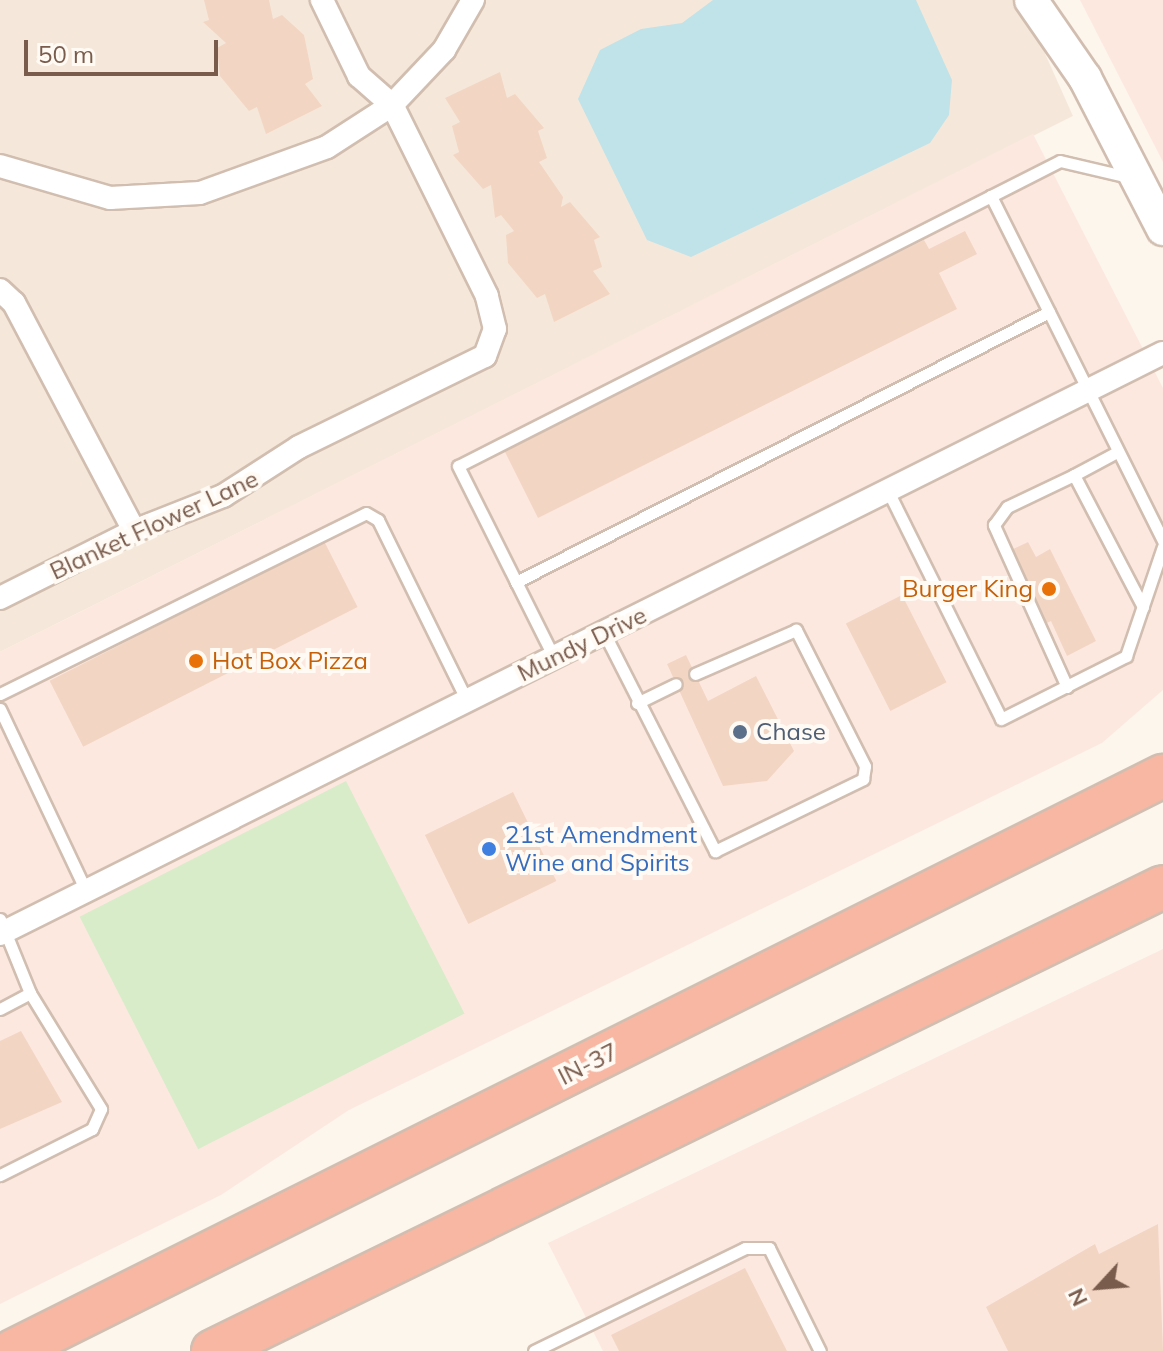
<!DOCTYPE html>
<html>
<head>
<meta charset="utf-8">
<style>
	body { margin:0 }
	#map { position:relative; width:1163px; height:1351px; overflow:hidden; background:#fdf6ec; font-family:Mulish,sans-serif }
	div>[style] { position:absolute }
	.residential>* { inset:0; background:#f5e8da }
	.commercial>* { inset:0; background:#fde8e0 }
	.green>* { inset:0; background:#d8ecc9; transform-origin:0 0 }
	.water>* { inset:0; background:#bfe3e8 }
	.building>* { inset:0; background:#f3d5c3; transform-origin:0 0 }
	.roads { filter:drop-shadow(2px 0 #d1beb0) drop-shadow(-2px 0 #d1beb0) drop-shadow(0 2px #d1beb0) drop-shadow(0 -2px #d1beb0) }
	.lane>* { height:11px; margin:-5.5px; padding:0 5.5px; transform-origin:5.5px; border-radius:5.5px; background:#fff }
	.street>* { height:22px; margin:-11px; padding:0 11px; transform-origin:11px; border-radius:11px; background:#fff }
	.secondary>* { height:32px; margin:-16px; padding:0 16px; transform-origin:16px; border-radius:16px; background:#fff }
	.highway>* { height:42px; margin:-21px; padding:0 21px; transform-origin:21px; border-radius:21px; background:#f7b7a3 }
	.dots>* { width:22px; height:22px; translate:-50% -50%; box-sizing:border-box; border:4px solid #fffaf3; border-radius:50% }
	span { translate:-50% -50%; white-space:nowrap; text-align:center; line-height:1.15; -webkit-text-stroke:8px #fffaf3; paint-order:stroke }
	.street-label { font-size:24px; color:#7a5c4d }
	.food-label { font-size:24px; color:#c56008 }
	.right { translate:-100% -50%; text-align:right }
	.left { translate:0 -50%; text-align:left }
	.service-label { font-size:24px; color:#4e5e75 }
	.shop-label { font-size:24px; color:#366cbe }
	.north { position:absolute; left:1059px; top:1247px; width:80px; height:80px; -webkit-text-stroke:6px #fffaf3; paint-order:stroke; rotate:244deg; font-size:22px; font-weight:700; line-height:32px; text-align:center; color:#7a5c4d }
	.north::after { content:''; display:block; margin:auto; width:28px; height:36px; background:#7a5c4d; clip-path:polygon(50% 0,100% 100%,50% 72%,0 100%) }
	.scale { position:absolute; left:24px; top:40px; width:194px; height:36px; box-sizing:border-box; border:4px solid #7a5c4d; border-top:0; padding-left:10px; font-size:24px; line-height:28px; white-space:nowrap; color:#7a5c4d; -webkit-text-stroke:6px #fffaf3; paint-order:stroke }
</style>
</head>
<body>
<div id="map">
	<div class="residential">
		<i style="clip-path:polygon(0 0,1021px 0,1073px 116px,0 652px)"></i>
	</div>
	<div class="commercial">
		<i style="clip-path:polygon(1080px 0,1163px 0,1163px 162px)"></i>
		<i style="clip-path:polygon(1033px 134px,1163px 388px,1163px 690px,1102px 743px,349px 1110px,221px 1195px,0 1304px,0 652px)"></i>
		<i style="clip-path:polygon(1163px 949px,1163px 1351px,603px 1351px,548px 1243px)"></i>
	</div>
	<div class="green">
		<i style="left:346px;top:781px;width:261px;height:299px;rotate:63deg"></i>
	</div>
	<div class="water">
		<i style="clip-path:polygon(713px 0,916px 0,952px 80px,949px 115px,930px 143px,691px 257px,647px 240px,578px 99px,600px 50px,641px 29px,682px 23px)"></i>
	</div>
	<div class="building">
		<i style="clip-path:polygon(204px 0,269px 0,273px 19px,282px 15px,304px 35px,313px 79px,305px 84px,322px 106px,266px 134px,257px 107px,249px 111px,220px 76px,217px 48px,226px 43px,203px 22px,209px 20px)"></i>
		<i style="clip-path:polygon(500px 72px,507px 98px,515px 94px,544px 128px,538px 131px,547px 158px,539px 162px,563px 197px,561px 207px,570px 202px,600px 237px,594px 240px,602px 267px,593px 271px,610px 294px,554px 322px,545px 294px,537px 298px,508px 263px,506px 235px,514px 231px,501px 215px,495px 218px,491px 185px,483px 189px,453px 155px,459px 152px,452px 126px,460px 122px,445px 98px)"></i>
		<i style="clip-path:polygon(965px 231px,977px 254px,939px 273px,957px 309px,538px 518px,504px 450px,924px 240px,929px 249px)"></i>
		<i style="left:324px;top:541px;width:74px;height:308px;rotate:63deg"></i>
		<i style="clip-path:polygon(1028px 542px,1036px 557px,1050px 549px,1096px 641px,1067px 656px,1051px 621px,1045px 624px,1009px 551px)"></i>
		<i style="left:902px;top:595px;width:98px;height:63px;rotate:63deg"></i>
		<i style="clip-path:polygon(686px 655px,708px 701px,756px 676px,794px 751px,767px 781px,723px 786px,667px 664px)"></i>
		<i style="left:513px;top:792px;width:99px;height:98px;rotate:64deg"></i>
		<i style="clip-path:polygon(21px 1031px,62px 1102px,0 1129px,0 1041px)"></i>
		<i style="clip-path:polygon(1158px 1224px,1163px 1351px,1008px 1351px,986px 1307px,1095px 1244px,1099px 1254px)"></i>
		<i style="clip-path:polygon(745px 1268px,787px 1351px,619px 1351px,611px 1335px)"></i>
	</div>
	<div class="roads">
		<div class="lane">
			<i style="left:991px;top:196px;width:77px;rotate:-26.9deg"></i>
			<i style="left:1060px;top:161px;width:70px;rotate:13.2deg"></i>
			<i style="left:1049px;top:312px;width:256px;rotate:63.5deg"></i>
			<i style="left:1117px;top:452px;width:49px;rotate:151.9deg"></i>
			<i style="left:1074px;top:475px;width:149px;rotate:62.4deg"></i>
			<i style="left:888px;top:491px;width:254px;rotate:63.6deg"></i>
			<i style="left:1001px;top:719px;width:140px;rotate:-26.7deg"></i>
			<i style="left:1126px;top:656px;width:115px;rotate:-71.3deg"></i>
			<i style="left:516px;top:582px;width:597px;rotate:-26.87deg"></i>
			<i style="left:1049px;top:312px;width:130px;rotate:-116.6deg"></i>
			<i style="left:991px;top:196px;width:597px;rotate:153.13deg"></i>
			<i style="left:458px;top:466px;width:215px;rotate:63.4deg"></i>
			<i style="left:604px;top:633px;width:245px;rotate:63deg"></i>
			<i style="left:715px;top:851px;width:165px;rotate:-25.9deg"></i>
			<i style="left:863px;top:779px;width:13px;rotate:-81deg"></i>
			<i style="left:865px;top:766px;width:153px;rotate:-116.9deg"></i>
			<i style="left:796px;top:630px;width:110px;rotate:156.5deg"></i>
			<i style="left:1067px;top:687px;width:178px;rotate:-114.3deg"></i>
			<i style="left:994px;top:525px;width:22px;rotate:-54deg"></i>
			<i style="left:1007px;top:507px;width:74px;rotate:-25.5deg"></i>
			<i style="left:0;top:694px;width:408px;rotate:-26.3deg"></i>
			<i style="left:366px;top:513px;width:14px;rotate:30deg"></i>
			<i style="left:378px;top:520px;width:202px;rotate:63.8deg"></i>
			<i style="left:637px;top:703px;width:43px;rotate:-26deg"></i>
			<i style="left:0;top:709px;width:201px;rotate:64.7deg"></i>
			<i style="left:0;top:919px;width:80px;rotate:67.9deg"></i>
			<i style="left:30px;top:993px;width:136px;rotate:58.5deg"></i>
			<i style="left:101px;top:1109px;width:22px;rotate:114deg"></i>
			<i style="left:92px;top:1129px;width:103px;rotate:153.4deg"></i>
			<i style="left:0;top:1009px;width:34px;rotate:-28deg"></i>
			<i style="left:534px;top:1351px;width:235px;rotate:-26deg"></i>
			<i style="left:745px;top:1248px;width:24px"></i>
			<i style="left:769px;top:1248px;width:115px;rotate:63.7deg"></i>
		</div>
		<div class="street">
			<i style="left:0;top:166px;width:115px;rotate:16.2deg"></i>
			<i style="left:110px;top:198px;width:90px;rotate:-3.2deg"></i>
			<i style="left:200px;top:193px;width:135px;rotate:-19.9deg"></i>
			<i style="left:327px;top:147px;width:77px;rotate:-32.9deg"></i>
			<i style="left:392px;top:105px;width:76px;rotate:-46.6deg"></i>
			<i style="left:444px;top:50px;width:58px;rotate:-59.9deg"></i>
			<i style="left:0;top:290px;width:19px;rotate:43deg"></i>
			<i style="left:14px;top:303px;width:258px;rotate:62.2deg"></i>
			<i style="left:0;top:598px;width:150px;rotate:-26.6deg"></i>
			<i style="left:134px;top:531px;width:96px;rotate:-21.5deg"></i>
			<i style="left:223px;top:496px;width:90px;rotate:-32.8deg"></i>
			<i style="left:299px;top:447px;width:207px;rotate:-26.1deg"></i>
			<i style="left:485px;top:356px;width:29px;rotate:-70deg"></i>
			<i style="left:495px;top:329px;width:34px;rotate:-104deg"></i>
			<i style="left:487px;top:296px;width:213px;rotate:-116.4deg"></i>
			<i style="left:392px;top:105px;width:44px;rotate:-138.7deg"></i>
			<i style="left:359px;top:76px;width:85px;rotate:-116deg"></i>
			<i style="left:0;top:934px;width:1300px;rotate:-26.55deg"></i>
		</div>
		<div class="secondary">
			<i style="left:1031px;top:0;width:95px;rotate:55.3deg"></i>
			<i style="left:1085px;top:78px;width:170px;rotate:62.7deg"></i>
		</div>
		<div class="highway">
			<i style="left:13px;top:1351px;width:1286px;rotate:-26.57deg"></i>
			<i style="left:213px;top:1351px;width:1057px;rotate:-26.03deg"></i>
		</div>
	</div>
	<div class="dots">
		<i style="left:1049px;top:589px;background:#e8710a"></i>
		<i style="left:196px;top:661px;background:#e8710a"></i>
		<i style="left:740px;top:732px;background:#5c6f8a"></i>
		<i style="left:489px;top:849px;background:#3f7fe0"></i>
	</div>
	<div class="street-label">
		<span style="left:154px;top:525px;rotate:-25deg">Blanket Flower Lane</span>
		<span style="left:582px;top:644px;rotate:-26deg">Mundy Drive</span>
		<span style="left:588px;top:1064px;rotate:-27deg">IN-37</span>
	</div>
	<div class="food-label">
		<span class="right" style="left:1033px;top:589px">Burger King</span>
		<span class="left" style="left:212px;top:661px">Hot Box Pizza</span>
	</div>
	<div class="service-label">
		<span class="left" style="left:756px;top:732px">Chase</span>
	</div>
	<div class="shop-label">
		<span class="left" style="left:505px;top:849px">21st Amendment<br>Wine and Spirits</span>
	</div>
	<div class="north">N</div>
	<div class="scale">50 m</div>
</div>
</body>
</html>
